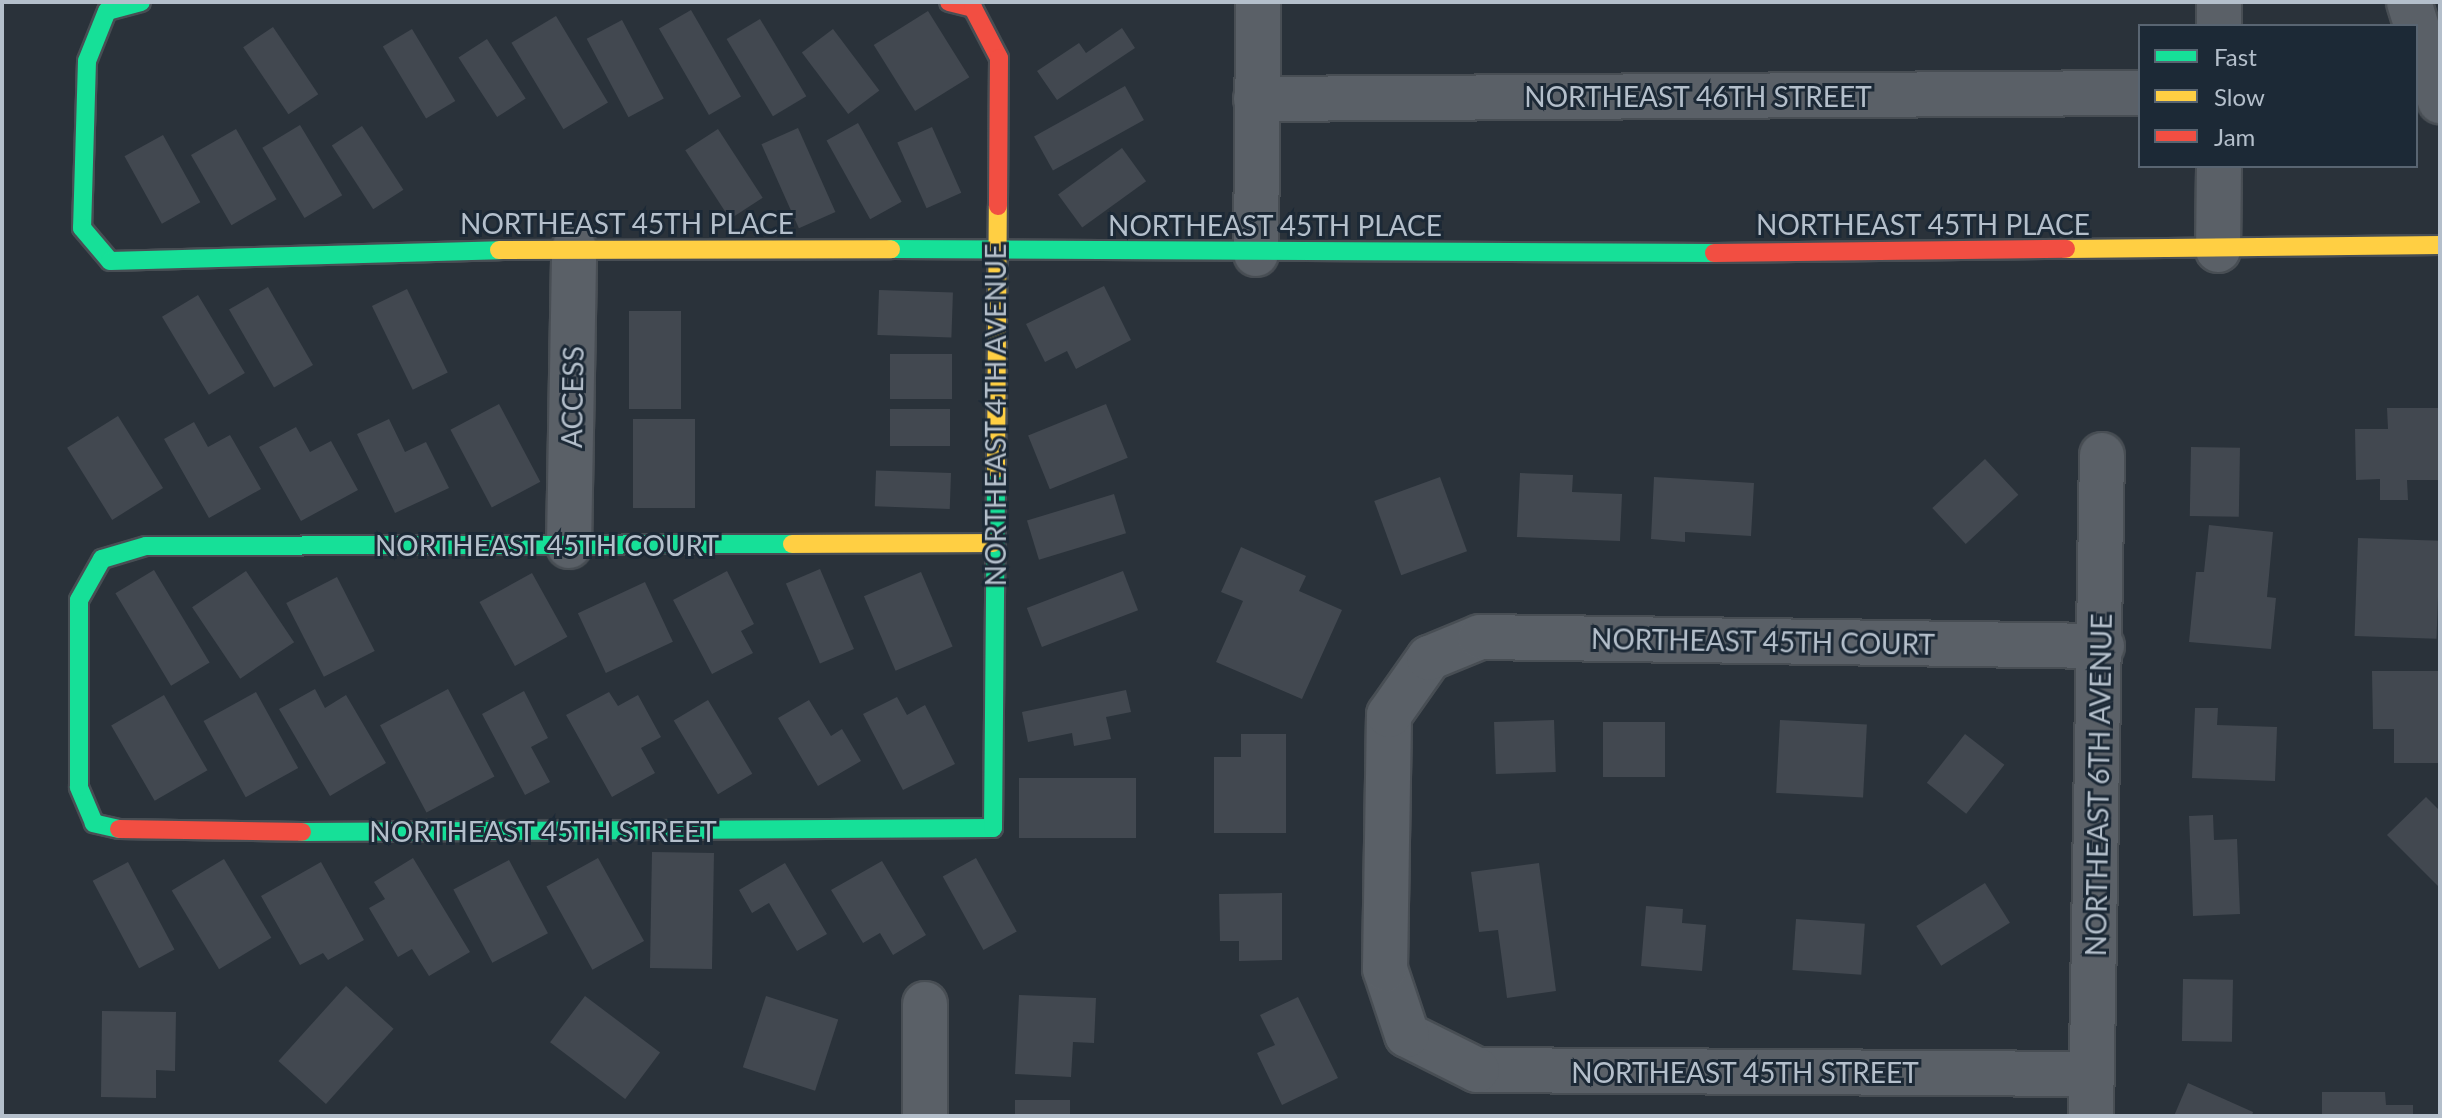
<!DOCTYPE html>
<html>
<head>
<meta charset="utf-8">
<style>
	body { margin:0 }
	#map { position:relative; width:2442px; height:1118px; overflow:hidden; background:#2a323a; font-family:Lato,sans-serif }
	div>[style] { position:absolute }
	.building>* { inset:0; background:#424850; transform-origin:0 0 }
	.roads { filter:drop-shadow(2px 0 #484e54) drop-shadow(-2px 0 #484e54) drop-shadow(0 2px #484e54) drop-shadow(0 -2px #484e54) }
	.street>* { height:44px; margin:-22px; padding:0 22px; transform-origin:22px; border-radius:22px; background:#5a6067 }
	.fast>* { height:18px; margin:-9px; padding:0 9px; transform-origin:9px; border-radius:9px; background:#16e098 }
	.slow>* { height:18px; margin:-9px; padding:0 9px; transform-origin:9px; border-radius:9px; background:#ffcf43 }
	.jam>* { height:18px; margin:-9px; padding:0 9px; transform-origin:9px; border-radius:9px; background:#f24e42 }
	span { translate:-50% -50%; white-space:nowrap; text-align:center; line-height:1.15; -webkit-text-stroke:6px #1c2936; paint-order:stroke }
	.street-label { font-size:28px; color:#b4bfcb }
	.frame { position:absolute; inset:0; border:4px solid #b4bfcb; pointer-events:none }
	.legend { position:absolute; left:2138px; top:24px; width:280px; height:144px; box-sizing:border-box; background:#1c2936; border:2px solid #596572; margin:0; padding:10px 14px; list-style:none; font-size:24px; color:#b4bfcb }
	.legend li { display:flex; align-items:center; gap:16px; height:40px }
	.legend b { width:40px; border:2px solid #596572 }
</style>
</head>
<body>
<div id="map">
	<div class="building">
		<i style="left:691px;top:10px;width:100px;height:37px;rotate:60deg"></i>
		<i style="left:928px;top:11px;width:78px;height:64px;rotate:58deg"></i>
		<i style="left:556px;top:16px;width:101px;height:52px;rotate:59deg"></i>
		<i style="left:760px;top:19px;width:90px;height:39px;rotate:59deg"></i>
		<i style="left:622px;top:20px;width:89px;height:40px;rotate:62deg"></i>
		<i style="left:273px;top:27px;width:81px;height:36px;rotate:56deg"></i>
		<i style="clip-path:polygon(1122px 28px,1135px 48px,1057px 100px,1037px 71px,1079px 43px,1086px 53px)"></i>
		<i style="left:412px;top:29px;width:84px;height:34px;rotate:59deg"></i>
		<i style="left:833px;top:29px;width:77px;height:39px;rotate:53deg"></i>
		<i style="left:487px;top:39px;width:71px;height:34px;rotate:57deg"></i>
		<i style="left:1125px;top:86px;width:39px;height:104px;rotate:61deg"></i>
		<i style="left:858px;top:123px;width:90px;height:36px;rotate:61deg"></i>
		<i style="left:300px;top:125px;width:82px;height:44px;rotate:59deg"></i>
		<i style="left:362px;top:126px;width:76px;height:36px;rotate:57deg"></i>
		<i style="left:932px;top:127px;width:72px;height:38px;rotate:66deg"></i>
		<i style="left:798px;top:128px;width:92px;height:40px;rotate:66deg"></i>
		<i style="left:236px;top:129px;width:81px;height:52px;rotate:60deg"></i>
		<i style="left:718px;top:129px;width:82px;height:39px;rotate:57deg"></i>
		<i style="left:163px;top:135px;width:77px;height:44px;rotate:61deg"></i>
		<i style="left:1122px;top:148px;width:41px;height:79px;rotate:54deg"></i>
		<i style="clip-path:polygon(1104px 286px,1131px 340px,1076px 369px,1067px 351px,1045px 362px,1026px 324px)"></i>
		<i style="left:268px;top:287px;width:90px;height:45px;rotate:60deg"></i>
		<i style="left:407px;top:289px;width:93px;height:39px;rotate:64deg"></i>
		<i style="left:879px;top:290px;width:74px;height:45px;rotate:2deg"></i>
		<i style="left:198px;top:295px;width:91px;height:42px;rotate:59deg"></i>
		<i style="left:629px;top:311px;width:52px;height:98px"></i>
		<i style="left:890px;top:354px;width:62px;height:45px"></i>
		<i style="left:499px;top:404px;width:88px;height:55px;rotate:62deg"></i>
		<i style="left:1106px;top:404px;width:58px;height:84px;rotate:68deg"></i>
		<i style="clip-path:polygon(2387px 408px,2440px 408px,2440px 480px,2407px 480px,2408px 500px,2380px 500px,2380px 479px,2356px 480px,2355px 429px,2388px 429px)"></i>
		<i style="left:890px;top:409px;width:60px;height:37px"></i>
		<i style="left:118px;top:416px;width:85px;height:60px;rotate:58deg"></i>
		<i style="clip-path:polygon(389px 419px,405px 452px,426px 442px,449px 488px,395px 513px,357px 434px)"></i>
		<i style="left:633px;top:419px;width:62px;height:89px"></i>
		<i style="clip-path:polygon(194px 422px,208px 447px,230px 435px,261px 489px,209px 518px,164px 439px)"></i>
		<i style="clip-path:polygon(296px 427px,310px 452px,331px 441px,358px 490px,301px 521px,259px 447px)"></i>
		<i style="left:2191px;top:447px;width:49px;height:69px;rotate:1deg"></i>
		<i style="left:1985px;top:459px;width:49px;height:72px;rotate:47deg"></i>
		<i style="left:951px;top:473px;width:36px;height:75px;rotate:92deg"></i>
		<i style="clip-path:polygon(1520px 473px,1573px 475px,1572px 492px,1622px 494px,1620px 541px,1517px 537px)"></i>
		<i style="left:1440px;top:477px;width:79px;height:70px;rotate:70deg"></i>
		<i style="clip-path:polygon(1654px 477px,1754px 483px,1751px 536px,1685px 532px,1685px 542px,1651px 539px)"></i>
		<i style="left:1114px;top:494px;width:41px;height:91px;rotate:73deg"></i>
		<i style="clip-path:polygon(2209px 525px,2273px 532px,2267px 597px,2276px 598px,2271px 649px,2189px 642px,2196px 572px,2204px 572px)"></i>
		<i style="left:2358px;top:538px;width:82px;height:98px;rotate:2deg"></i>
		<i style="clip-path:polygon(1241px 547px,1306px 576px,1299px 591px,1342px 610px,1302px 699px,1216px 662px,1243px 601px,1221px 592px)"></i>
		<i style="left:820px;top:569px;width:87px;height:37px;rotate:67deg"></i>
		<i style="left:154px;top:570px;width:108px;height:45px;rotate:59deg"></i>
		<i style="left:246px;top:571px;width:86px;height:65px;rotate:56deg"></i>
		<i style="clip-path:polygon(727px 571px,754px 624px,741px 631px,753px 653px,712px 674px,673px 600px)"></i>
		<i style="left:1123px;top:571px;width:42px;height:103px;rotate:69deg"></i>
		<i style="left:921px;top:572px;width:81px;height:62px;rotate:67deg"></i>
		<i style="left:532px;top:573px;width:73px;height:60px;rotate:61deg"></i>
		<i style="left:337px;top:577px;width:83px;height:57px;rotate:63deg"></i>
		<i style="left:645px;top:582px;width:66px;height:74px;rotate:65deg"></i>
		<i style="clip-path:polygon(2372px 671px,2440px 671px,2440px 763px,2394px 763px,2394px 729px,2373px 729px)"></i>
		<i style="clip-path:polygon(315px 689px,325px 708px,346px 695px,386px 763px,330px 796px,279px 709px)"></i>
		<i style="left:448px;top:689px;width:99px;height:77px;rotate:62deg"></i>
		<i style="clip-path:polygon(1126px 690px,1131px 712px,1106px 717px,1111px 739px,1074px 746px,1072px 733px,1028px 742px,1022px 712px)"></i>
		<i style="clip-path:polygon(524px 691px,548px 738px,531px 747px,550px 782px,525px 795px,482px 714px)"></i>
		<i style="left:256px;top:692px;width:87px;height:60px;rotate:61deg"></i>
		<i style="clip-path:polygon(609px 692px,618px 706px,638px 695px,661px 737px,641px 748px,655px 773px,612px 797px,566px 715px)"></i>
		<i style="left:164px;top:695px;width:87px;height:61px;rotate:60deg"></i>
		<i style="clip-path:polygon(897px 697px,907px 715px,925px 705px,955px 764px,903px 790px,863px 714px)"></i>
		<i style="left:708px;top:700px;width:86px;height:40px;rotate:59deg"></i>
		<i style="clip-path:polygon(809px 700px,831px 736px,842px 729px,861px 761px,818px 786px,778px 718px)"></i>
		<i style="clip-path:polygon(2195px 708px,2218px 708px,2217px 725px,2277px 727px,2275px 781px,2192px 778px)"></i>
		<i style="left:1554px;top:720px;width:52px;height:60px;rotate:88deg"></i>
		<i style="left:1780px;top:720px;width:87px;height:73px;rotate:3deg"></i>
		<i style="left:1603px;top:722px;width:62px;height:55px"></i>
		<i style="clip-path:polygon(1241px 734px,1286px 734px,1286px 833px,1214px 833px,1214px 757px,1241px 757px)"></i>
		<i style="left:1965px;top:734px;width:50px;height:62px;rotate:38deg"></i>
		<i style="left:1136px;top:778px;width:60px;height:117px;rotate:90deg"></i>
		<i style="clip-path:polygon(2426px 797px,2440px 811px,2440px 888px,2387px 835px)"></i>
		<i style="clip-path:polygon(2213px 815px,2214px 840px,2237px 839px,2240px 914px,2193px 916px,2189px 816px)"></i>
		<i style="left:652px;top:852px;width:62px;height:116px;rotate:1deg"></i>
		<i style="clip-path:polygon(413px 858px,470px 952px,429px 976px,412px 949px,398px 957px,369px 908px,385px 899px,374px 882px)"></i>
		<i style="left:598px;top:858px;width:95px;height:59px;rotate:61deg"></i>
		<i style="left:976px;top:858px;width:84px;height:38px;rotate:61deg"></i>
		<i style="left:224px;top:859px;width:92px;height:61px;rotate:59deg"></i>
		<i style="left:509px;top:860px;width:83px;height:63px;rotate:62deg"></i>
		<i style="clip-path:polygon(882px 861px,926px 935px,893px 955px,880px 933px,863px 943px,831px 890px)"></i>
		<i style="left:128px;top:862px;width:99px;height:40px;rotate:62deg"></i>
		<i style="clip-path:polygon(321px 862px,364px 940px,328px 960px,323px 953px,300px 965px,261px 896px)"></i>
		<i style="clip-path:polygon(785px 863px,827px 934px,797px 951px,769px 903px,752px 913px,739px 890px)"></i>
		<i style="clip-path:polygon(1539px 863px,1556px 991px,1507px 998px,1498px 930px,1479px 932px,1471px 872px)"></i>
		<i style="left:1985px;top:883px;width:47px;height:81px;rotate:58deg"></i>
		<i style="clip-path:polygon(1282px 893px,1282px 960px,1239px 961px,1239px 941px,1220px 941px,1219px 894px)"></i>
		<i style="clip-path:polygon(1646px 906px,1683px 909px,1682px 923px,1706px 925px,1702px 971px,1641px 966px)"></i>
		<i style="left:1796px;top:919px;width:69px;height:51px;rotate:4deg"></i>
		<i style="left:2183px;top:979px;width:50px;height:62px;rotate:1deg"></i>
		<i style="left:346px;top:986px;width:64px;height:101px;rotate:42deg"></i>
		<i style="clip-path:polygon(1019px 995px,1096px 998px,1094px 1043px,1073px 1042px,1071px 1077px,1015px 1074px)"></i>
		<i style="left:585px;top:996px;width:94px;height:58px;rotate:37deg"></i>
		<i style="left:766px;top:996px;width:76px;height:75px;rotate:18deg"></i>
		<i style="clip-path:polygon(1298px 997px,1338px 1078px,1282px 1105px,1257px 1053px,1275px 1045px,1260px 1015px)"></i>
		<i style="clip-path:polygon(102px 1011px,176px 1012px,175px 1071px,156px 1070px,156px 1098px,101px 1097px)"></i>
		<i style="clip-path:polygon(2188px 1083px,2253px 1112px,2252px 1116px,2174px 1116px)"></i>
		<i style="clip-path:polygon(2322px 1092px,2385px 1092px,2386px 1105px,2413px 1105px,2413px 1116px,2322px 1116px)"></i>
		<i style="left:1015px;top:1100px;width:55px;height:16px"></i>
	</div>
	<div class="roads">
		<div class="street">
			<i style="left:2219px;top:2px;width:24px;rotate:90deg"></i>
			<i style="left:2409px;top:2px;width:104px;rotate:72.6deg"></i>
			<i style="left:1256px;top:99px;width:884px;rotate:-0.39deg"></i>
			<i style="left:2218px;top:250px;width:84px;rotate:-89.3deg"></i>
			<i style="left:1256px;top:254px;width:252px;rotate:-89.5deg"></i>
			<i style="left:569px;top:546px;width:298px;rotate:-89deg"></i>
			<i style="left:2092px;top:1074px;width:615px;rotate:-179.63deg"></i>
			<i style="left:1477px;top:1070px;width:78px;rotate:-153.4deg"></i>
			<i style="left:1407px;top:1035px;width:70px;rotate:-108.4deg"></i>
			<i style="left:1385px;top:969px;width:254px;rotate:-89.1deg"></i>
			<i style="left:1389px;top:715px;width:70px;rotate:-54.9deg"></i>
			<i style="left:1429px;top:658px;width:55px;rotate:-22.4deg"></i>
			<i style="left:1480px;top:637px;width:622px;rotate:0.83deg"></i>
			<i style="left:925px;top:1116px;width:112px;rotate:-90deg"></i>
			<i style="left:2091px;top:1116px;width:661px;rotate:-89.05deg"></i>
		</div>
		<div class="fast">
			<i style="left:141px;top:2px;width:35px;rotate:165deg"></i>
			<i style="left:107px;top:11px;width:54px;rotate:111.8deg"></i>
			<i style="left:87px;top:61px;width:167px;rotate:91.7deg"></i>
			<i style="left:82px;top:228px;width:43px;rotate:49.7deg"></i>
			<i style="left:110px;top:261px;width:389px;rotate:-1.6deg"></i>
			<i style="left:891px;top:249px;width:823px;rotate:0.28deg"></i>
			<i style="left:119px;top:829px;width:26px;rotate:-167deg"></i>
			<i style="left:94px;top:823px;width:39px;rotate:-113deg"></i>
			<i style="left:79px;top:787px;width:187px;rotate:-90deg"></i>
			<i style="left:79px;top:600px;width:47px;rotate:-60.7deg"></i>
			<i style="left:102px;top:559px;width:46px;rotate:-16.5deg"></i>
			<i style="left:146px;top:546px;width:646px;rotate:-0.18deg"></i>
			<i style="left:302px;top:832px;width:691px;rotate:-0.33deg"></i>
			<i style="left:993px;top:828px;width:359px;rotate:-89.5deg"></i>
		</div>
		<div class="slow">
			<i style="left:2066px;top:249px;width:374px;rotate:-0.6deg"></i>
			<i style="left:499px;top:250px;width:392px;rotate:-0.1deg"></i>
			<i style="left:996px;top:469px;width:263px;rotate:-89.6deg"></i>
			<i style="left:792px;top:544px;width:201px;rotate:-0.3deg"></i>
		</div>
		<div class="jam">
			<i style="left:949px;top:2px;width:25px;rotate:14deg"></i>
			<i style="left:973px;top:8px;width:56px;rotate:62.5deg"></i>
			<i style="left:999px;top:58px;width:148px;rotate:90.4deg"></i>
			<i style="left:1714px;top:253px;width:352px;rotate:-0.7deg"></i>
			<i style="left:119px;top:829px;width:183px;rotate:0.9deg"></i>
		</div>
	</div>
	<div class="street-label">
		<span style="left:1698px;top:96px">NORTHEAST 46TH STREET</span>
		<span style="left:627px;top:223px">NORTHEAST 45TH PLACE</span>
		<span style="left:1923px;top:224px">NORTHEAST 45TH PLACE</span>
		<span style="left:1275px;top:225px">NORTHEAST 45TH PLACE</span>
		<span style="left:572px;top:397px;rotate:-89deg">ACCESS</span>
		<span style="left:995px;top:415px;rotate:-90deg">NORTHEAST 4TH AVENUE</span>
		<span style="left:547px;top:545px">NORTHEAST 45TH COURT</span>
		<span style="left:1763px;top:641px;rotate:1deg">NORTHEAST 45TH COURT</span>
		<span style="left:2098px;top:785px;rotate:-89deg">NORTHEAST 6TH AVENUE</span>
		<span style="left:543px;top:831px">NORTHEAST 45TH STREET</span>
		<span style="left:1745px;top:1072px">NORTHEAST 45TH STREET</span>
	</div>
	<div class="frame"></div>
	<ul class="legend">
	<li><b style="height:10px;background:#16e098"></b>Fast</li>
	<li><b style="height:10px;background:#ffcf43"></b>Slow</li>
	<li><b style="height:10px;background:#f24e42"></b>Jam</li>
	</ul>
</div>
</body>
</html>
